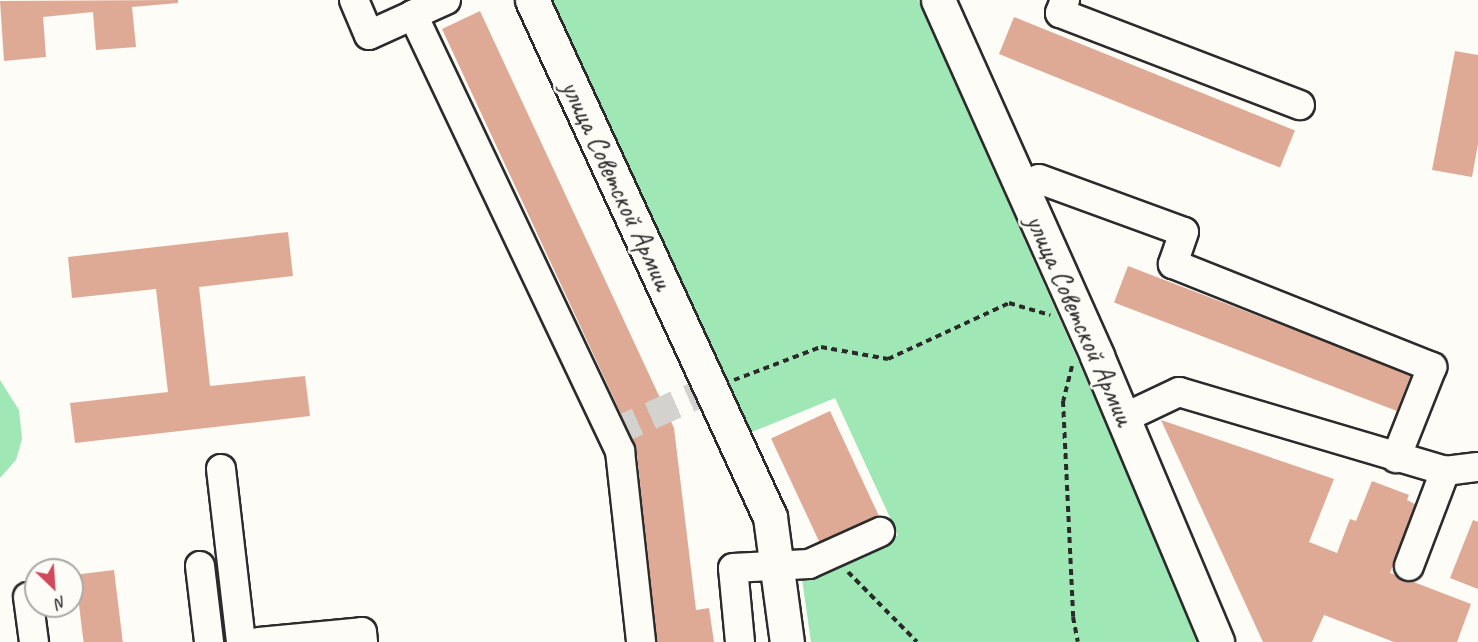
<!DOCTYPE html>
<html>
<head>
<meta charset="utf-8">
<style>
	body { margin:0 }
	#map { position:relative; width:1478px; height:642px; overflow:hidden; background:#fdfcf7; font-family:Caveat,sans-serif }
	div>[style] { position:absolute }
	.green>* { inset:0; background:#9fe7b5 }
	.building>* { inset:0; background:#dfaa95; transform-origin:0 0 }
	.minor-tunnel>* { height:28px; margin-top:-14px; transform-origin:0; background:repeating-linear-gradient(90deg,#d3d2ce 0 28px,transparent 0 42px) }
	.path>* { height:4px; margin-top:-2px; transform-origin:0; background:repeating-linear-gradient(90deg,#2b2b2b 0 6px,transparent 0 10.5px) }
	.roads { filter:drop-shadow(2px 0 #2b2b2b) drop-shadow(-2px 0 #2b2b2b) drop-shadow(0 2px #2b2b2b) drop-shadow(0 -2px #2b2b2b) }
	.minor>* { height:28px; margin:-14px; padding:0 14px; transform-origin:14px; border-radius:14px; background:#fdfcf7 }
	.major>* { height:33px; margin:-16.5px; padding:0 16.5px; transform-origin:16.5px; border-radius:16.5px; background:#fdfcf7 }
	span { translate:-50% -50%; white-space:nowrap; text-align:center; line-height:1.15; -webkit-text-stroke:5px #fdfcf7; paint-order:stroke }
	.street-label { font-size:28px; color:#2b2b2b }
	.north { position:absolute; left:24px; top:558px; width:60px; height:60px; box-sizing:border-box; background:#fdfcf7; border:2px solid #a9a8a5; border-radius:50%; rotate:155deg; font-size:16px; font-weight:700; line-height:24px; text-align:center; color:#2b2b2b }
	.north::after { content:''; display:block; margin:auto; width:21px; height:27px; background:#d1495b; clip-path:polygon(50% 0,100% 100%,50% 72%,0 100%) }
</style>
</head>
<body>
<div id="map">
	<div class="green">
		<i style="clip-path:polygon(551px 0,918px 0,1203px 642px,811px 642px,802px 579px,898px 535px,835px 398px,752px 432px)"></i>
		<i style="clip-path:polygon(0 380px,19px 410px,22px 439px,16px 460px,0 478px)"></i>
	</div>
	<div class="building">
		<i style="clip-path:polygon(178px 0,178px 3px,132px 7px,136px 47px,96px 50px,93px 12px,43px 17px,46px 57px,4px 61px,0 1px)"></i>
		<i style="clip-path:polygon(480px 11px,674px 428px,696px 610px,709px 608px,714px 642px,657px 642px,636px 446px,442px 29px)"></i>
		<i style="left:1014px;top:17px;width:303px;height:40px;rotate:22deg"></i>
		<i style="clip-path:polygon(1455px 51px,1478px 55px,1478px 144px,1472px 177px,1432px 170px)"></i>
		<i style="clip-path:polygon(288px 232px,293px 276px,199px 287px,210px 386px,305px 376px,310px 416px,75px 443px,70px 403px,168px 392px,156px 289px,72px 298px,68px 257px)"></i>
		<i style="left:1128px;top:266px;width:303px;height:39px;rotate:21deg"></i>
		<i style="left:830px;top:411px;width:119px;height:65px;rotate:65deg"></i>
		<i style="clip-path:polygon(1161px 420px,1334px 479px,1309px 542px,1337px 553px,1350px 519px,1356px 521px,1372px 481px,1409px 495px,1407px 500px,1417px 505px,1390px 573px,1471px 604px,1457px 642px,1394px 642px,1324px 615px,1312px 642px,1263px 642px)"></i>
		<i style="clip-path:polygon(1473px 520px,1478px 522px,1478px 589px,1450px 578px)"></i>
		<i style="left:114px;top:570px;width:73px;height:39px;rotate:83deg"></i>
	</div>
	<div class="minor-tunnel">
		<i style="left:612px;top:433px;width:108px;rotate:-24deg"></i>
	</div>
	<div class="path">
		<i style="left:1072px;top:366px;width:36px;rotate:104deg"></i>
		<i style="left:1063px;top:401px;width:216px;rotate:87.3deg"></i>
		<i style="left:1073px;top:617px;width:25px;rotate:79deg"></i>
		<i style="left:734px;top:380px;width:93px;rotate:-20.8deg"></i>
		<i style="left:821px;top:347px;width:68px;rotate:10.2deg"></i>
		<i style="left:888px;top:359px;width:133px;rotate:-24.8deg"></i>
		<i style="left:1009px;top:303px;width:43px;rotate:16.3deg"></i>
		<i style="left:848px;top:572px;width:98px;rotate:45.4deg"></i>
	</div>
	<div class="roads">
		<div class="minor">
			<i style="left:354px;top:0;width:38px;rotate:67deg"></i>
			<i style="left:369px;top:35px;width:48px;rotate:-24.4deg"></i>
			<i style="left:446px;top:0;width:36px;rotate:156deg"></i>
			<i style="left:413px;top:15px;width:483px;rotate:64.6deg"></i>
			<i style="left:620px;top:451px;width:192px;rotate:83.7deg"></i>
			<i style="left:1065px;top:0;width:14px;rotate:111deg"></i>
			<i style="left:1060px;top:13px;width:257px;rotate:21deg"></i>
			<i style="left:1021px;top:186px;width:19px;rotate:-21deg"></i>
			<i style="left:1039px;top:179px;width:154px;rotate:20.1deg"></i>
			<i style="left:1184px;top:232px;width:34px;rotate:109deg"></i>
			<i style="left:1173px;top:264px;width:279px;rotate:21.7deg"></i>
			<i style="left:1432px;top:367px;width:98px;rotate:111.6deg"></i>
			<i style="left:1124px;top:418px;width:61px;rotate:-25.3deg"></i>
			<i style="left:1179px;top:392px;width:277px;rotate:16.5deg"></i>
			<i style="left:1445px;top:471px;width:33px;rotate:-7deg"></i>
			<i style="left:221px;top:469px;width:174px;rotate:83.4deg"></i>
			<i style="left:200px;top:566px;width:77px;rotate:83.2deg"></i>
			<i style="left:1409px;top:566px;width:102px;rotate:-69.2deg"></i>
			<i style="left:28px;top:597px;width:45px;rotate:82.4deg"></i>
			<i style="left:259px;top:642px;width:103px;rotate:-5.5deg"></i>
			<i style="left:362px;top:632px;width:10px;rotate:84deg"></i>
			<i style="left:740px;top:642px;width:74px;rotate:-95.4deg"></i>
			<i style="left:733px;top:568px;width:76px;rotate:-3deg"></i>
			<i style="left:809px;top:564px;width:78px;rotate:-24.3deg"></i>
		</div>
		<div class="major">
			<i style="left:532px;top:0;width:569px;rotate:65.28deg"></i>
			<i style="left:770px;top:517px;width:126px;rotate:82.3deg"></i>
			<i style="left:938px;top:0;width:390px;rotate:65.9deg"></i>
			<i style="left:1097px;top:356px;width:310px;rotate:67.2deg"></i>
		</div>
	</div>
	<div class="street-label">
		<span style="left:617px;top:185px;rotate:65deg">улица Советской Армии</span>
		<span style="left:1080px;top:320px;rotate:66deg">улица Советской Армии</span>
	</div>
	<div class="north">N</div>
</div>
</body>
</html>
